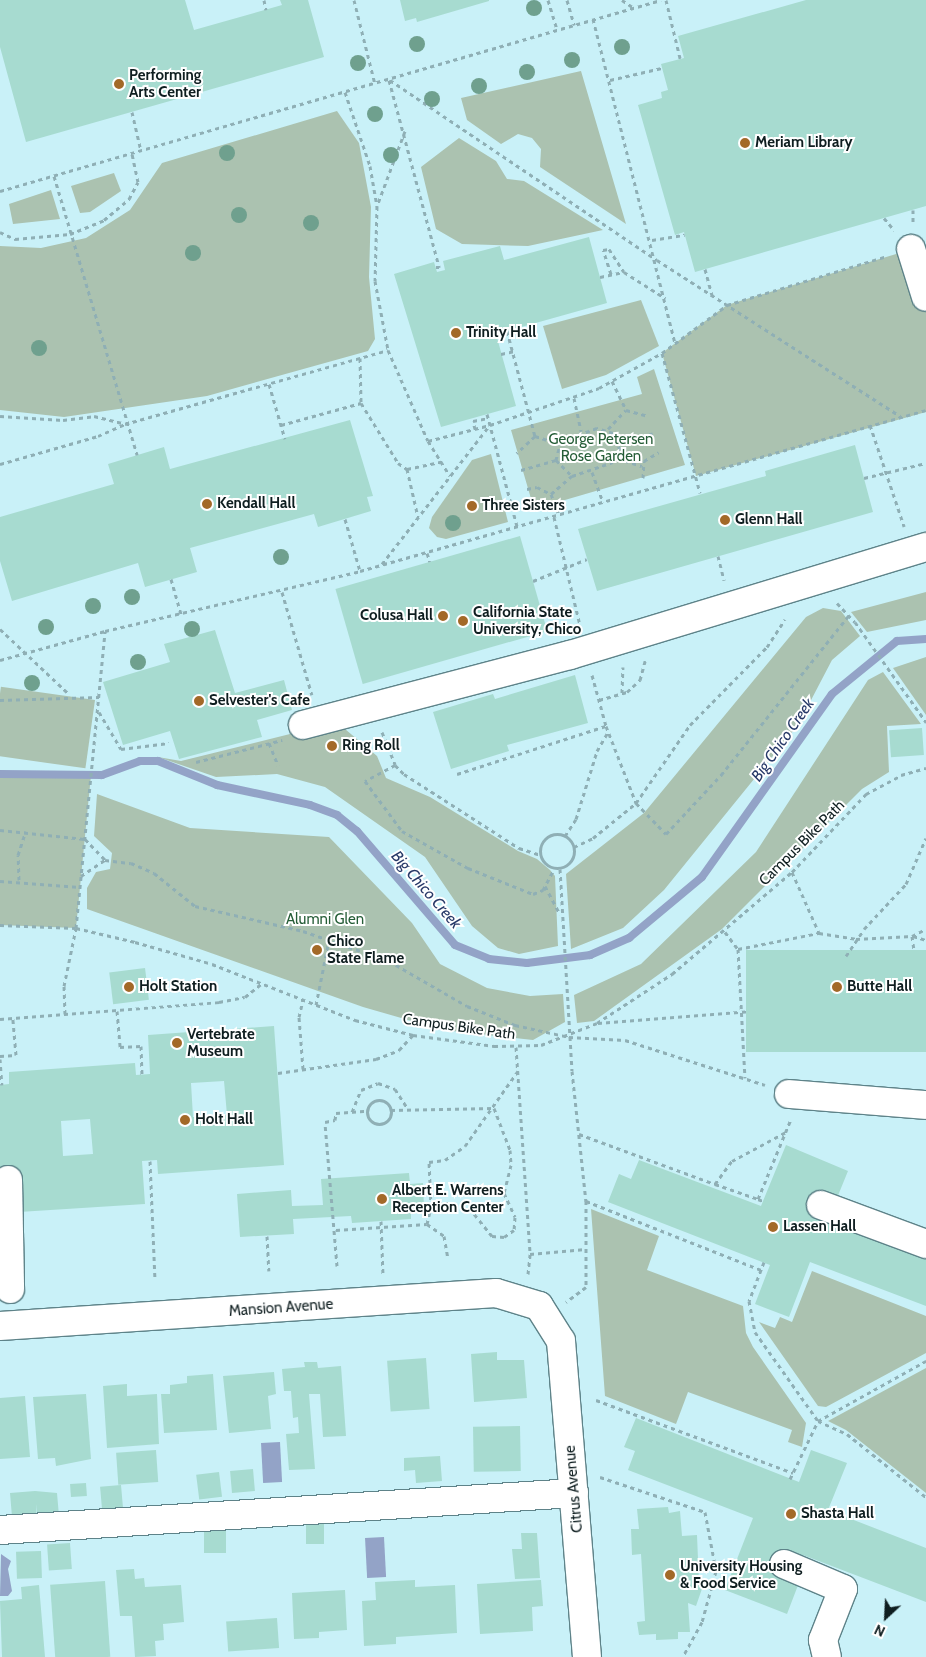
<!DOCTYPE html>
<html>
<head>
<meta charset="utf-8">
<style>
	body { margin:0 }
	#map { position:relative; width:926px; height:1657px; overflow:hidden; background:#c9f1f8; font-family:Cabin,sans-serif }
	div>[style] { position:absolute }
	.green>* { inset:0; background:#abc2b0; transform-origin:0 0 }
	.water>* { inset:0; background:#93a3c7; transform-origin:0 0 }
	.stream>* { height:8px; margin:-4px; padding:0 4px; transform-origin:4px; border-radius:4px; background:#93a3c7 }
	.building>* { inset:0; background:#a7dbd0; transform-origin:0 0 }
	.path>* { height:3px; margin-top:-1.5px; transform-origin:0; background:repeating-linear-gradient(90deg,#8fafb5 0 4px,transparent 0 8px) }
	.path>.ring { margin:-1.5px; padding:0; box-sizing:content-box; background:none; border:3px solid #8fafb5; border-radius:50% }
	.roads { filter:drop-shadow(1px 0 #5e8389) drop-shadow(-1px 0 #5e8389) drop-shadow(0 1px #5e8389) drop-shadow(0 -1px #5e8389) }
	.minor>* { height:28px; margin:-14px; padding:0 14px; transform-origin:14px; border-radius:14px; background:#fff }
	.trees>* { width:16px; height:16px; margin:-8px; border-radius:50%; background:#6fa08e }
	.dots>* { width:14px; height:14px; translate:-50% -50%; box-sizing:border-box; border:2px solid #fff; border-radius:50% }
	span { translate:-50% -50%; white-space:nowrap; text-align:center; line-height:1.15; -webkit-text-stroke:4px #fff; paint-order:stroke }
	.poi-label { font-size:15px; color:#0f1e20; font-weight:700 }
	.left { translate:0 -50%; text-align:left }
	.right { translate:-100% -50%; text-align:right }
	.park-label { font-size:15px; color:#255d37 }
	.street-label { font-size:15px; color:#0f1e20 }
	.water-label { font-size:16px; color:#273968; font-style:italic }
	.north { position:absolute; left:861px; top:1592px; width:50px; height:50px; -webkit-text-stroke:4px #fff; paint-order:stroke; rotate:205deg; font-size:14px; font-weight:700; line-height:20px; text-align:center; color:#0f1e20 }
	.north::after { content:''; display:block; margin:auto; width:18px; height:22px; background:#0f1e20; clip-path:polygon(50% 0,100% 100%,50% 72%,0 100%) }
</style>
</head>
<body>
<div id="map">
	<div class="green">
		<i style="clip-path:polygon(581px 71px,626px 224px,540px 167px,541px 149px,532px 138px,518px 134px,501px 144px,467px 120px,461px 98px)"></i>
		<i style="clip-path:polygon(337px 111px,359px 143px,371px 207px,369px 277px,375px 339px,368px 351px,207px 396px,64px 417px,0 410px,0 246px,41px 248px,86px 238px,130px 210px,162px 163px)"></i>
		<i style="clip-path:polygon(459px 138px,496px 161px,507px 179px,524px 181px,603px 230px,528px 246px,462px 244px,436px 229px,421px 167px)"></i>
		<i style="clip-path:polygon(114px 173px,121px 191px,90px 212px,80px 213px,71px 186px)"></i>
		<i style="clip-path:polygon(51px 190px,60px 219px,13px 224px,9px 204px)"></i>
		<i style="clip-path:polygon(926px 245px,926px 412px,696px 476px,662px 353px,727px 305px)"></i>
		<i style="clip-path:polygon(641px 300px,659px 346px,606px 375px,562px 389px,543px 326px)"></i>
		<i style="clip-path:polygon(654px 369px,685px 465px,534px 509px,511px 430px,642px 394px,637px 377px)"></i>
		<i style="clip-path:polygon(491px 454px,508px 522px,446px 539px,437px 537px,429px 528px,432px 517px,472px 460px)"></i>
		<i style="clip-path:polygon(926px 592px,926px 620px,867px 632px,851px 612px)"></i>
		<i style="clip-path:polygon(823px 608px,841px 611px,860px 636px,832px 660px,798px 725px,664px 890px,623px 928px,571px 949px,566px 874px,644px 813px,806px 617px)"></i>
		<i style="clip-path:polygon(926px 657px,926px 715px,893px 668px)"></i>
		<i style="clip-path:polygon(883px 672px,921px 724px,887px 726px,889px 772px,862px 789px,722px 929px,594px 1021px,577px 1023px,574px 995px,641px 964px,756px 852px,868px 680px)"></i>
		<i style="left:95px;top:700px;width:69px;height:95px;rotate:98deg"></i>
		<i style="clip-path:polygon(345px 729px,377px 756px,386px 778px,430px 797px,518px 851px,537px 859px,550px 870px,555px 876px,558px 946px,519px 954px,498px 948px,472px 926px,425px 857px,325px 787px,277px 774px,216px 777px,158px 757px,181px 761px,298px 732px,300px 740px)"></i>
		<i style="clip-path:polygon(48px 772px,91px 775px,76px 928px,0 925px,0 774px)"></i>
		<i style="clip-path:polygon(97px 794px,190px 828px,329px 837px,412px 923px,440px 964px,487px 988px,530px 996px,563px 994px,565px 1022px,533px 1040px,443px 1030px,363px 1007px,87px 909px,87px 888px,96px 872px,110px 869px,112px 853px,94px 836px)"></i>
		<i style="clip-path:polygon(591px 1209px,659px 1236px,647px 1270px,743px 1306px,746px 1333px,753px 1347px,806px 1423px,802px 1447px,788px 1442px,792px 1430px,688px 1392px,676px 1424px,605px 1396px)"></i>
		<i style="clip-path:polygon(812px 1271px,926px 1316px,926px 1353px,826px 1407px,818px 1406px,759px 1322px,775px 1328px,780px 1317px,792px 1322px)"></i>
		<i style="clip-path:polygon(926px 1368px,926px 1493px,846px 1430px,828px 1421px)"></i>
	</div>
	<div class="water">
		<i style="left:280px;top:1442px;width:40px;height:19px;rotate:87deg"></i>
		<i style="left:384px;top:1537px;width:40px;height:19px;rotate:87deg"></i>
		<i style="clip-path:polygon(1px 1554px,11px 1561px,8px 1569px,12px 1591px,8px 1596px,0 1596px)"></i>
	</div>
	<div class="stream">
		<i style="left:0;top:774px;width:102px;rotate:0.6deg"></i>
		<i style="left:102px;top:775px;width:40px;rotate:-20.2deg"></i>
		<i style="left:140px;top:761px;width:18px"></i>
		<i style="left:158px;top:761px;width:64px;rotate:22.1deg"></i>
		<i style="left:217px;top:785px;width:95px;rotate:12.1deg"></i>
		<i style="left:310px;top:805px;width:29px;rotate:20deg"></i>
		<i style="left:337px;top:815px;width:26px;rotate:39deg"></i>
		<i style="left:357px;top:831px;width:150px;rotate:49.3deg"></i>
		<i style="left:455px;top:945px;width:37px;rotate:22deg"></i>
		<i style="left:489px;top:959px;width:38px;rotate:6deg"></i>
		<i style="left:527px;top:963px;width:64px;rotate:-7.2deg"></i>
		<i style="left:590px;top:955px;width:43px;rotate:-23.6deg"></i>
		<i style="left:629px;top:938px;width:95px;rotate:-39.9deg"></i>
		<i style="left:702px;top:877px;width:224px;rotate:-54.6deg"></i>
		<i style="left:832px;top:694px;width:84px;rotate:-39.2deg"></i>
		<i style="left:897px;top:641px;width:29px;rotate:-4deg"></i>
	</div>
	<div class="building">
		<i style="clip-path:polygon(0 0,185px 0,194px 30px,282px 5px,280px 0,308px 0,324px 57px,26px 142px,0 47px)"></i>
		<i style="clip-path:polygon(400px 0,489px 0,489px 1px,417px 22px,416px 18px,405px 21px)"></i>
		<i style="clip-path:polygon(806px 0,926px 0,926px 206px,695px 272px,684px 232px,675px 235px,638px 105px,662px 98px,661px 92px,668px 90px,661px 64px,684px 58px,678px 36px)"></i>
		<i style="clip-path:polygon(589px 237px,607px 303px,496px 334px,516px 406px,441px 427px,394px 274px,434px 262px,437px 272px,445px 270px,443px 261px,500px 246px,504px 260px)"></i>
		<i style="clip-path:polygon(350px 420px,373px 496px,367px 497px,371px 511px,318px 527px,314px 514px,190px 548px,197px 572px,145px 587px,138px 563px,12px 601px,0 561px,0 517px,114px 484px,108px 464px,164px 447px,170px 469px)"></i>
		<i style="clip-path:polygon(855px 445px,873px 512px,597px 591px,578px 529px,766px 476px,765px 471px)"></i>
		<i style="left:520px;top:536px;width:99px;height:192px;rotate:74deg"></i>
		<i style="clip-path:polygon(215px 630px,235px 693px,284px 680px,292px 710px,257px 720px,262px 737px,179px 759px,170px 731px,123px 745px,103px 682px,170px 662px,164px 644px)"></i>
		<i style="clip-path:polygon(575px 675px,588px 723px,507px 745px,509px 751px,451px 769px,433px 712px,493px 694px,495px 699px)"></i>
		<i style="left:922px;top:728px;width:27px;height:33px;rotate:86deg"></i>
		<i style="left:926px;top:950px;width:102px;height:180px;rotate:90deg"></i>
		<i style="left:145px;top:968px;width:32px;height:36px;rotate:83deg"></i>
		<i style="clip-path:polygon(evenodd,274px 1026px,284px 1165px,158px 1174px,157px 1160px,142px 1161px,145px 1204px,19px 1212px,0 1171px,0 1085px,9px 1084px,9px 1072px,135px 1063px,136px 1075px,150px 1074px,148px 1035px,274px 1026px,224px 1081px,227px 1115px,193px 1117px,191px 1083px,224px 1081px,274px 1026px,90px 1119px,93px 1154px,63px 1156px,61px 1121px,90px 1119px)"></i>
		<i style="clip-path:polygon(786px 1145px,848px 1171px,837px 1198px,926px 1247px,926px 1306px,810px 1262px,789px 1317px,755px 1304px,770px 1265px,608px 1202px,619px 1174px,631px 1179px,639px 1160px,761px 1206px)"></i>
		<i style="clip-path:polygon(409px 1173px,410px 1184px,423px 1183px,424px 1207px,411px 1209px,411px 1219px,352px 1223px,351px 1216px,293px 1219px,294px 1234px,240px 1237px,237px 1194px,291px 1190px,292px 1206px,323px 1205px,321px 1179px)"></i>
		<i style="clip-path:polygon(497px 1352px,497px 1360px,524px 1360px,527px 1398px,474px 1402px,471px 1354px)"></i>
		<i style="left:426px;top:1358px;width:51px;height:39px;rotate:86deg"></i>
		<i style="clip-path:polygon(304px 1362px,317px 1362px,318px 1368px,341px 1366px,346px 1436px,323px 1437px,320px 1394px,309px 1394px,315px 1469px,289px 1470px,286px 1434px,299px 1433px,298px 1417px,293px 1418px,291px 1391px,284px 1391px,282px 1369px,305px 1367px)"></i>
		<i style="clip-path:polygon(274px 1372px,276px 1394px,268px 1396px,271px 1429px,229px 1433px,223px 1376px)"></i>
		<i style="clip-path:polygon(213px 1374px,217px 1430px,164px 1433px,161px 1394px,170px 1394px,170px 1385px,187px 1383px,187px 1376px)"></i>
		<i style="clip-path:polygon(127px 1384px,127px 1396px,157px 1394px,159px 1444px,107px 1448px,103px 1386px)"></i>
		<i style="clip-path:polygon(86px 1394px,91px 1459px,56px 1466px,55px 1458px,38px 1459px,33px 1397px)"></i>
		<i style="clip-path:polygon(25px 1396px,30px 1457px,0 1459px,0 1398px)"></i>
		<i style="clip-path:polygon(636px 1418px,799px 1482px,811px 1450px,847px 1463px,828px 1510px,926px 1548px,926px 1602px,803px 1555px,800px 1580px,787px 1614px,725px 1590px,753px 1518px,628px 1470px,635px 1451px,624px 1447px)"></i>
		<i style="left:520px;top:1426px;width:45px;height:47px;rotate:89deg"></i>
		<i style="left:156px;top:1450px;width:32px;height:40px;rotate:86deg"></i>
		<i style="clip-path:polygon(440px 1456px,442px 1481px,416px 1483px,415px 1470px,404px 1471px,404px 1458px)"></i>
		<i style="left:253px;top:1469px;width:22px;height:23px;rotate:85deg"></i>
		<i style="left:219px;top:1472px;width:25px;height:23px;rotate:83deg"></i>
		<i style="left:86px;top:1483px;width:13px;height:16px;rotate:86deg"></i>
		<i style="left:121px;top:1485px;width:25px;height:21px;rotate:85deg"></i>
		<i style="clip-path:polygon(35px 1491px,57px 1493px,59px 1516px,37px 1517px,36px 1504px,36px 1516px,12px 1517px,10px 1493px)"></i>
		<i style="clip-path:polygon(668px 1507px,669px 1513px,680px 1511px,682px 1536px,697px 1535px,699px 1583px,704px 1583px,696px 1606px,688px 1603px,690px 1632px,678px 1632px,678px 1639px,656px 1640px,656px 1634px,639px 1635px,637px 1622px,645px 1621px,641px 1554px,632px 1555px,631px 1529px,639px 1529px,637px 1509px)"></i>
		<i style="left:306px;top:1523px;width:18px;height:21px"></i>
		<i style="left:204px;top:1530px;width:22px;height:23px"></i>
		<i style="clip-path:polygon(521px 1533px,537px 1533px,540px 1578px,515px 1579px,512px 1549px,522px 1549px)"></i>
		<i style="left:70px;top:1543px;width:26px;height:23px;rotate:86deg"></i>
		<i style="left:41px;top:1551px;width:27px;height:25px;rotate:88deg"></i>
		<i style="clip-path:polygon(134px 1569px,135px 1579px,144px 1578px,145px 1587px,181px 1585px,184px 1622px,163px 1624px,164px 1640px,155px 1641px,156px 1656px,135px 1657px,132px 1616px,120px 1616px,116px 1570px)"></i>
		<i style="clip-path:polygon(415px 1580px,415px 1587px,455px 1585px,457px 1633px,396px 1637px,396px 1644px,364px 1646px,362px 1601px,376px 1600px,375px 1582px)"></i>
		<i style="clip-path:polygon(541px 1580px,543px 1606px,532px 1607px,533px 1631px,480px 1634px,477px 1584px)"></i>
		<i style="left:105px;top:1581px;width:76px;height:55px;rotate:86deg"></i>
		<i style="clip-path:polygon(39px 1585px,45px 1657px,2px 1657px,0 1601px,22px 1599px,21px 1587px)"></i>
		<i style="clip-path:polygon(345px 1590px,347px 1630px,319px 1632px,319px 1638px,294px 1639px,292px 1593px)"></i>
		<i style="left:277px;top:1618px;width:30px;height:51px;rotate:86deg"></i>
	</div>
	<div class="path">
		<i style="left:264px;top:0;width:10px;rotate:79deg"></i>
		<i style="left:354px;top:0;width:87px;rotate:76deg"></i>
		<i style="left:548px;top:0;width:31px;rotate:73deg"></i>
		<i style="left:567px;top:0;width:26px;rotate:74deg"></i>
		<i style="left:622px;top:0;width:14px;rotate:34deg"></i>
		<i style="left:666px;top:0;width:60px;rotate:76.4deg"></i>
		<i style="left:593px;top:19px;width:334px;rotate:75.8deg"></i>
		<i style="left:389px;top:80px;width:194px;rotate:75deg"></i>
		<i style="left:439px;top:267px;width:3px;rotate:180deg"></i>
		<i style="left:390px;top:80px;width:322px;rotate:34deg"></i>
		<i style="left:657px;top:260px;width:289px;rotate:32.7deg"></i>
		<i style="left:610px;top:80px;width:53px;rotate:-13deg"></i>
		<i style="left:345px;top:92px;width:78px;rotate:71.3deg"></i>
		<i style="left:370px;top:166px;width:41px;rotate:80.1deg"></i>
		<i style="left:132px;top:112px;width:40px;rotate:77deg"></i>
		<i style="left:405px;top:131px;width:80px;rotate:110.5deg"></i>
		<i style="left:377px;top:206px;width:75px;rotate:91.5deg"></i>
		<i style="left:375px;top:281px;width:70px;rotate:79.3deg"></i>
		<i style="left:388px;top:350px;width:99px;rotate:66.3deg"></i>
		<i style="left:428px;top:441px;width:64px;rotate:-14.5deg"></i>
		<i style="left:54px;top:176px;width:291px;rotate:73.4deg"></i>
		<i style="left:0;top:191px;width:688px;rotate:-16.12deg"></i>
		<i style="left:913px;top:210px;width:14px;rotate:90deg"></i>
		<i style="left:884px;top:218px;width:16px;rotate:50deg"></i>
		<i style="left:0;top:232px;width:17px;rotate:25deg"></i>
		<i style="left:15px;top:239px;width:55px;rotate:-5.2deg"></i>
		<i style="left:70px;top:234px;width:37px;rotate:-22deg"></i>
		<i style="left:104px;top:220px;width:33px;rotate:-40deg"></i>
		<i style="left:129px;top:199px;width:19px;rotate:-62deg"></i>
		<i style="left:138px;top:182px;width:30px;rotate:-102deg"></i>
		<i style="left:652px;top:240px;width:33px;rotate:-9deg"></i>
		<i style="left:705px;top:269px;width:28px;rotate:75deg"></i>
		<i style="left:611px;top:274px;width:25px;rotate:-108deg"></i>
		<i style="left:603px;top:250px;width:6px;rotate:-9deg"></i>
		<i style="left:609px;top:249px;width:27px;rotate:57deg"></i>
		<i style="left:624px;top:272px;width:49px;rotate:32.4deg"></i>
		<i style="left:600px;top:277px;width:25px;rotate:-12deg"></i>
		<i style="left:507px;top:331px;width:109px;rotate:75.1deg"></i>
		<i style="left:535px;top:436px;width:25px;rotate:137deg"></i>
		<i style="left:662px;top:353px;width:145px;rotate:74.8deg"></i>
		<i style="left:501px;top:354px;width:14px;rotate:-12deg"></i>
		<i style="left:360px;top:358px;width:45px;rotate:88.7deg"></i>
		<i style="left:361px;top:403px;width:70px;rotate:58.3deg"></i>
		<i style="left:398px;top:463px;width:11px;rotate:34deg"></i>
		<i style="left:407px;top:469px;width:35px;rotate:-12deg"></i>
		<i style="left:612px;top:381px;width:32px;rotate:64deg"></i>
		<i style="left:626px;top:410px;width:23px;rotate:15deg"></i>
		<i style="left:269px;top:384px;width:57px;rotate:73.8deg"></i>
		<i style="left:574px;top:398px;width:34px;rotate:78deg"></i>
		<i style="left:487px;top:414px;width:116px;rotate:75deg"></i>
		<i style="left:0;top:416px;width:63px;rotate:3.6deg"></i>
		<i style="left:63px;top:420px;width:31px;rotate:-7deg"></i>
		<i style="left:94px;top:416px;width:32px;rotate:14deg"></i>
		<i style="left:281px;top:425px;width:83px;rotate:-15.4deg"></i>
		<i style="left:870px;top:425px;width:107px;rotate:71.4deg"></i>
		<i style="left:475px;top:429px;width:8px;rotate:-104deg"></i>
		<i style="left:473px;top:421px;width:15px;rotate:-11deg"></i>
		<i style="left:608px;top:429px;width:26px;rotate:-47deg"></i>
		<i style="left:535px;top:436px;width:25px;rotate:18deg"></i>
		<i style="left:428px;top:441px;width:41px;rotate:57.8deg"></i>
		<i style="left:619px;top:443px;width:35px;rotate:-16deg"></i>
		<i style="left:617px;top:458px;width:26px;rotate:18deg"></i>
		<i style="left:0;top:464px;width:102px;rotate:-15.9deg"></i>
		<i style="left:98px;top:436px;width:30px;rotate:-24deg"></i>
		<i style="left:125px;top:424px;width:273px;rotate:-15.7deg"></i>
		<i style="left:407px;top:469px;width:49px;rotate:77.1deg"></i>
		<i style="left:521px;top:470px;width:36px;rotate:-16deg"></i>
		<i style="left:592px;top:472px;width:32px;rotate:70deg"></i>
		<i style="left:643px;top:478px;width:17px;rotate:-87deg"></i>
		<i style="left:644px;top:461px;width:17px;rotate:-31deg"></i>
		<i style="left:864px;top:478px;width:64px;rotate:-13.6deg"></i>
		<i style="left:527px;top:489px;width:10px;rotate:-11deg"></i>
		<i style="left:537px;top:487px;width:16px;rotate:27deg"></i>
		<i style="left:551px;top:494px;width:22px;rotate:69deg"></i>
		<i style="left:551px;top:494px;width:28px;rotate:-41deg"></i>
		<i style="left:572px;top:476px;width:43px;rotate:-18.9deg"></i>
		<i style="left:613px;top:462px;width:14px;rotate:-60deg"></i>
		<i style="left:620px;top:450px;width:18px;rotate:-112deg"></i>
		<i style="left:613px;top:433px;width:17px;rotate:-163deg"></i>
		<i style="left:597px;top:428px;width:38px;rotate:160deg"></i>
		<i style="left:561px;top:441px;width:20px;rotate:105deg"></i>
		<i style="left:556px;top:460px;width:23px;rotate:45deg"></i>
		<i style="left:554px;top:517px;width:111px;rotate:76.5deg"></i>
		<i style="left:345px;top:519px;width:54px;rotate:73.9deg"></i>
		<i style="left:427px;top:553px;width:9px;rotate:72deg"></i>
		<i style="left:718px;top:556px;width:25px;rotate:76deg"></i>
		<i style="left:382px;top:564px;width:176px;rotate:-52.2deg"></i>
		<i style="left:490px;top:425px;width:115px;rotate:-18.7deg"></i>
		<i style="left:599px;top:388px;width:72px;rotate:-29.1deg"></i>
		<i style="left:662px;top:353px;width:81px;rotate:-36.4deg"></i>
		<i style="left:727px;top:305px;width:167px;rotate:-17deg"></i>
		<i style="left:171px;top:579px;width:37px;rotate:74deg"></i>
		<i style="left:533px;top:581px;width:58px;rotate:-22.2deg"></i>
		<i style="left:282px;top:592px;width:107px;rotate:73.8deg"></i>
		<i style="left:837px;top:603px;width:26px;rotate:47deg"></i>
		<i style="left:855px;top:622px;width:123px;rotate:54.6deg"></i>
		<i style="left:0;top:629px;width:96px;rotate:43.3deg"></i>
		<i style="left:0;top:660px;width:109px;rotate:-15.4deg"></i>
		<i style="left:105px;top:631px;width:262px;rotate:-13.2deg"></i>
		<i style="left:360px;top:571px;width:588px;rotate:-15.88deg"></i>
		<i style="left:592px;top:675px;width:53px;rotate:74.6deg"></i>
		<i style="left:606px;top:726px;width:83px;rotate:68.7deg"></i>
		<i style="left:636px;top:803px;width:43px;rotate:45.9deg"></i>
		<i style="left:666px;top:834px;width:81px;rotate:-47deg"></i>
		<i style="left:721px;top:775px;width:205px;rotate:-51.3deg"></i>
		<i style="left:622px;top:693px;width:26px;rotate:-88deg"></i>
		<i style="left:0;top:700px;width:99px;rotate:-1.7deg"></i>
		<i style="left:599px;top:700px;width:29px;rotate:-16deg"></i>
		<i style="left:627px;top:692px;width:18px;rotate:-43deg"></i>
		<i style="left:640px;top:680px;width:20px;rotate:-75deg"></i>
		<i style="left:99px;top:712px;width:43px;rotate:59.3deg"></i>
		<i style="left:121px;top:749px;width:48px;rotate:-7.1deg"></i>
		<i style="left:382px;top:732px;width:35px;rotate:68deg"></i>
		<i style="left:395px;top:765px;width:13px;rotate:45deg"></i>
		<i style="left:404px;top:774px;width:137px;rotate:32.8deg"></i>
		<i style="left:519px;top:848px;width:22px;rotate:18deg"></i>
		<i style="left:269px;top:743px;width:24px;rotate:68deg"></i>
		<i style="left:196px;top:762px;width:89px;rotate:-14.3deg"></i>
		<i style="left:395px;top:765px;width:34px;rotate:152deg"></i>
		<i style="left:365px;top:781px;width:62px;rotate:53.5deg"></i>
		<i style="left:402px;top:831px;width:76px;rotate:29.3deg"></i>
		<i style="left:468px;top:868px;width:70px;rotate:21.8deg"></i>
		<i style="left:533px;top:894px;width:11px;rotate:-22deg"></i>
		<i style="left:543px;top:890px;width:24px;rotate:-62deg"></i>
		<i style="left:457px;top:774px;width:157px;rotate:-17.9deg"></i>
		<i style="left:0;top:830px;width:85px;rotate:6deg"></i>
		<i style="left:85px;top:839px;width:29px;rotate:46deg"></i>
		<i class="ring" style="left:540px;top:834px;width:31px;height:31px"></i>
		<i style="left:565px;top:836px;width:20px;rotate:-57deg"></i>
		<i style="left:576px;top:819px;width:71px;rotate:-72.8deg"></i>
		<i style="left:597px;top:751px;width:22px;rotate:-60deg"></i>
		<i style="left:574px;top:847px;width:21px;rotate:-25deg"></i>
		<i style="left:593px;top:838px;width:55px;rotate:-39.1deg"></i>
		<i style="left:636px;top:803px;width:95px;rotate:-55.3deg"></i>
		<i style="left:690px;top:725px;width:110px;rotate:-45.4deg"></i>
		<i style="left:767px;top:647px;width:33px;rotate:-57deg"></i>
		<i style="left:560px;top:869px;width:202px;rotate:86.6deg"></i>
		<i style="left:572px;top:1071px;width:131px;rotate:83.9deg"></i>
		<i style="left:586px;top:1201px;width:86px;rotate:90deg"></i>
		<i style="left:586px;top:1287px;width:25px;rotate:143deg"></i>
		<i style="left:792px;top:872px;width:67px;rotate:66.1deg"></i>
		<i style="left:819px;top:933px;width:37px;rotate:9deg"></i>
		<i style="left:856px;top:939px;width:56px;rotate:-3.1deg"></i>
		<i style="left:912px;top:936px;width:15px;rotate:82deg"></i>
		<i style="left:81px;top:876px;width:29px;rotate:-34deg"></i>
		<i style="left:105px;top:860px;width:26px;rotate:7deg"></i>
		<i style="left:131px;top:863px;width:25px;rotate:23deg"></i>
		<i style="left:154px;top:873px;width:53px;rotate:38.8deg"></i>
		<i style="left:195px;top:906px;width:111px;rotate:13deg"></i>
		<i style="left:303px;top:931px;width:91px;rotate:19.2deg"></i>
		<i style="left:389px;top:961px;width:90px;rotate:30deg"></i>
		<i style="left:467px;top:1006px;width:52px;rotate:21.6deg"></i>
		<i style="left:515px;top:1025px;width:55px;rotate:12.5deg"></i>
		<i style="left:569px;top:1037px;width:56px;rotate:3.1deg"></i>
		<i style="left:625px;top:1040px;width:147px;rotate:17.8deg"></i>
		<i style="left:19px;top:880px;width:25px;rotate:-92deg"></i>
		<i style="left:18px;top:855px;width:25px;rotate:-72deg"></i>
		<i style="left:0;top:881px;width:80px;rotate:4.3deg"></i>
		<i style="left:545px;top:886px;width:32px;rotate:62deg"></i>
		<i style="left:0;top:925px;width:76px;rotate:2.3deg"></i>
		<i style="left:76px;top:928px;width:61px;rotate:13.3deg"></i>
		<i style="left:135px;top:942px;width:80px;rotate:15.9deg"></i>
		<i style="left:212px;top:964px;width:154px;rotate:21.4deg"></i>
		<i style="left:355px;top:1020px;width:60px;rotate:14.5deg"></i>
		<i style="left:413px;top:1035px;width:82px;rotate:7.7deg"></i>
		<i style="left:494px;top:1046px;width:47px;rotate:-1.2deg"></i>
		<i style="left:541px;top:1045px;width:60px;rotate:-21.4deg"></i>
		<i style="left:597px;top:1023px;width:90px;rotate:-33.2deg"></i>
		<i style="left:672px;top:974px;width:157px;rotate:-40.4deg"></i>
		<i style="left:792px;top:872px;width:108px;rotate:-46.5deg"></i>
		<i style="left:866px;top:794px;width:40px;rotate:-28deg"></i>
		<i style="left:901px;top:775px;width:26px;rotate:-16deg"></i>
		<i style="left:725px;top:932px;width:21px;rotate:53deg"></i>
		<i style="left:738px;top:949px;width:83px;rotate:-11.2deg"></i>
		<i style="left:912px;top:936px;width:16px;rotate:-27deg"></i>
		<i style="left:913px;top:936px;width:14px;rotate:17deg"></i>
		<i style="left:738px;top:949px;width:129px;rotate:86.9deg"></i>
		<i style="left:846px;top:956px;width:32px;rotate:-56deg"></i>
		<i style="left:864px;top:929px;width:62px;rotate:-47deg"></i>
		<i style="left:906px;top:884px;width:50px;rotate:-66.5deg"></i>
		<i style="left:316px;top:1005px;width:66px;rotate:-78.7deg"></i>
		<i style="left:117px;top:1011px;width:36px;rotate:85deg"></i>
		<i style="left:120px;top:1047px;width:21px;rotate:-3deg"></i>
		<i style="left:141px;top:1046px;width:29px;rotate:88deg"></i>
		<i style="left:65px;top:1014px;width:28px;rotate:-92deg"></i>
		<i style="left:64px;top:986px;width:59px;rotate:-78.3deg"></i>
		<i style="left:76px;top:928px;width:298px;rotate:-84.4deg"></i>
		<i style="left:0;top:1019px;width:220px;rotate:-4.4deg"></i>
		<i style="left:219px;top:1002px;width:26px;rotate:-11deg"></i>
		<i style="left:245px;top:997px;width:21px;rotate:-39deg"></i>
		<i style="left:598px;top:1023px;width:151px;rotate:-4.5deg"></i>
		<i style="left:516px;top:1047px;width:207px;rotate:86.1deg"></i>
		<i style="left:0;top:1056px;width:16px;rotate:-4deg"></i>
		<i style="left:16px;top:1055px;width:37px;rotate:-95deg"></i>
		<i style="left:0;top:1059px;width:26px;rotate:86deg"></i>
		<i style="left:303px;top:1069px;width:52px;rotate:-94.4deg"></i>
		<i style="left:299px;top:1017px;width:17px;rotate:-77deg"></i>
		<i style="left:278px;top:1073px;width:99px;rotate:-8.1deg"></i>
		<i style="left:376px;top:1059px;width:25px;rotate:-21deg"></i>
		<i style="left:399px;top:1050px;width:21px;rotate:-47deg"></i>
		<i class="ring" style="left:367px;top:1100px;width:21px;height:21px"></i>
		<i style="left:391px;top:1110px;width:103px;rotate:-1.1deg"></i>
		<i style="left:494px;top:1108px;width:45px;rotate:69.1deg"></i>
		<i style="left:510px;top:1150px;width:15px;rotate:86deg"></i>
		<i style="left:511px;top:1165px;width:29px;rotate:104deg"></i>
		<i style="left:504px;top:1193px;width:26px;rotate:65deg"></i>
		<i style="left:515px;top:1217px;width:13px;rotate:94deg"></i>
		<i style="left:514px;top:1230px;width:12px;rotate:145deg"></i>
		<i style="left:504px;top:1237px;width:12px;rotate:-175deg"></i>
		<i style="left:492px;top:1236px;width:32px;rotate:-129deg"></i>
		<i style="left:472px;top:1211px;width:23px;rotate:-160deg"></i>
		<i style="left:450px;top:1203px;width:19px;rotate:180deg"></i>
		<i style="left:352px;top:1112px;width:24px;rotate:-68deg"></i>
		<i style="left:361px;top:1090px;width:18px;rotate:-22deg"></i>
		<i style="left:378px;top:1083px;width:18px;rotate:19deg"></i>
		<i style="left:395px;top:1089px;width:24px;rotate:57deg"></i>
		<i style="left:579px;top:1134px;width:145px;rotate:20.2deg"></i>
		<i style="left:715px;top:1184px;width:29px;rotate:-54deg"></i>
		<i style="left:732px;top:1161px;width:61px;rotate:-28.2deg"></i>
		<i style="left:150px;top:1161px;width:118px;rotate:87.6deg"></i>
		<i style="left:715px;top:1184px;width:46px;rotate:19.2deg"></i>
		<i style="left:758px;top:1199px;width:87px;rotate:-67.6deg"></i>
		<i style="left:758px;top:1199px;width:5px;rotate:22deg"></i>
		<i style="left:586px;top:1201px;width:188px;rotate:21.5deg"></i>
		<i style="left:381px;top:1221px;width:54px;rotate:87.9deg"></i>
		<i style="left:427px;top:1224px;width:17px;rotate:-77deg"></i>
		<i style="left:431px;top:1207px;width:45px;rotate:-92.5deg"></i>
		<i style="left:429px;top:1162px;width:16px;rotate:-7deg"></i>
		<i style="left:445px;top:1160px;width:24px;rotate:-35deg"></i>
		<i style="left:465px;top:1146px;width:92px;rotate:-54.8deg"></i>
		<i style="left:336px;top:1230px;width:91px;rotate:-3.8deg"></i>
		<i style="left:427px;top:1224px;width:21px;rotate:35deg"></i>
		<i style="left:444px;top:1236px;width:23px;rotate:80deg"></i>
		<i style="left:267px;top:1236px;width:35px;rotate:87deg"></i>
		<i style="left:764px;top:1262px;width:42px;rotate:111deg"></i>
		<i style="left:749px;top:1301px;width:32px;rotate:79deg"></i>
		<i style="left:755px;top:1332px;width:109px;rotate:54.7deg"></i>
		<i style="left:818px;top:1421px;width:32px;rotate:24deg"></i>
		<i style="left:847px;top:1434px;width:101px;rotate:38.6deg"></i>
		<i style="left:337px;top:1266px;width:144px;rotate:-94.8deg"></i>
		<i style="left:325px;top:1122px;width:10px;rotate:-11deg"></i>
		<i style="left:335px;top:1120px;width:7px;rotate:-82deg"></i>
		<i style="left:336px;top:1113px;width:31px;rotate:-4deg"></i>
		<i style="left:528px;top:1274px;width:20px;rotate:-84deg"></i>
		<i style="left:530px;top:1254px;width:56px;rotate:-5.1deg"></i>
		<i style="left:596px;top:1400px;width:210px;rotate:20.3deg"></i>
		<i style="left:600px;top:1477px;width:111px;rotate:18.4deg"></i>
		<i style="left:705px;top:1512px;width:60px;rotate:79.4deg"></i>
		<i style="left:716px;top:1571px;width:53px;rotate:105.4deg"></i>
		<i style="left:702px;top:1622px;width:37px;rotate:119deg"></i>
		<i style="left:790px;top:1479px;width:64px;rotate:-64.2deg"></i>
		<i style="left:818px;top:1421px;width:124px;rotate:-29.1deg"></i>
	</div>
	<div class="roads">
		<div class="minor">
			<i style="left:911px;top:249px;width:50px;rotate:72.6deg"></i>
			<i style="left:303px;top:725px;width:276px;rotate:-14.7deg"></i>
			<i style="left:570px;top:655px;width:372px;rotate:-16.9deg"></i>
			<i style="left:789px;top:1094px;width:137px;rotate:4.6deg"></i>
			<i style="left:8px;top:1180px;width:109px;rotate:88.9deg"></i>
			<i style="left:821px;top:1205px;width:112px;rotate:20.4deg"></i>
			<i style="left:0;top:1326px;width:497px;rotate:-3.8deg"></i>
			<i style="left:496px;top:1293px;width:45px;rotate:16.8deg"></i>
			<i style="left:539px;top:1306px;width:41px;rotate:57.8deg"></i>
			<i style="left:561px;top:1341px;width:317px;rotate:85.3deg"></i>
			<i style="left:0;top:1530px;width:575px;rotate:-3.69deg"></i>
			<i style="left:784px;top:1564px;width:64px;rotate:23deg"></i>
			<i style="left:843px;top:1589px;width:55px;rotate:111.4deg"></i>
			<i style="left:823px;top:1640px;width:17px;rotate:77deg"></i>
		</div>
	</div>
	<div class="trees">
		<i style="left:534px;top:8px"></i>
		<i style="left:417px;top:44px"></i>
		<i style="left:622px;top:47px"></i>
		<i style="left:572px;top:60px"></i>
		<i style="left:358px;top:63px"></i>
		<i style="left:527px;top:72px"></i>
		<i style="left:479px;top:86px"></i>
		<i style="left:432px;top:99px"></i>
		<i style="left:375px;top:114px"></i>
		<i style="left:227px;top:153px"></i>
		<i style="left:391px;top:155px"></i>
		<i style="left:239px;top:215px"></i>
		<i style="left:311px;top:223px"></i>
		<i style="left:193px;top:253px"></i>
		<i style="left:39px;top:348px"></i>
		<i style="left:453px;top:523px"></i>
		<i style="left:281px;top:557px"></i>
		<i style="left:132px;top:597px"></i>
		<i style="left:93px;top:606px"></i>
		<i style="left:46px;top:627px"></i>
		<i style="left:192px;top:629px"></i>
		<i style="left:138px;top:662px"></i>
		<i style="left:32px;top:683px"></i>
	</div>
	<div class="dots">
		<i style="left:119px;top:84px;background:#a36928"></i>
		<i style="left:745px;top:143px;background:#a36928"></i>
		<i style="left:456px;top:333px;background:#a36928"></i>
		<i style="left:207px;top:504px;background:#a36928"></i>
		<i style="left:472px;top:506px;background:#a36928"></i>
		<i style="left:725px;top:520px;background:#a36928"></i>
		<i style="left:443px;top:616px;background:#a36928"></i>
		<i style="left:463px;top:621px;background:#a36928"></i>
		<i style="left:199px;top:701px;background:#a36928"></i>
		<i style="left:332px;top:746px;background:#a36928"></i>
		<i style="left:317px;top:950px;background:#a36928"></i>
		<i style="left:129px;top:987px;background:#a36928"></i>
		<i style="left:837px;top:987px;background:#a36928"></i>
		<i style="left:177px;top:1043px;background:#a36928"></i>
		<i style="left:185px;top:1120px;background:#a36928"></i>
		<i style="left:382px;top:1199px;background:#a36928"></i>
		<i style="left:773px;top:1227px;background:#a36928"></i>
		<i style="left:791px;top:1514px;background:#a36928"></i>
		<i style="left:670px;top:1575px;background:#a36928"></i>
	</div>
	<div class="poi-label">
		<span class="left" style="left:129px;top:84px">Performing<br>Arts Center</span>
		<span class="left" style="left:755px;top:143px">Meriam Library</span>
		<span class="left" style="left:466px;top:333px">Trinity Hall</span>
		<span class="left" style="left:217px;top:504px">Kendall Hall</span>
		<span class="left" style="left:482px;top:506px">Three Sisters</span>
		<span class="left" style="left:735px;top:520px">Glenn Hall</span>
		<span class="left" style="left:473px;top:621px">California State<br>University, Chico</span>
		<span class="right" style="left:433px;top:616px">Colusa Hall</span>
		<span class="left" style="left:209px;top:701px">Selvester's Cafe</span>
		<span class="left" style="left:342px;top:746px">Ring Roll</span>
		<span class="left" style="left:327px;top:950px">Chico<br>State Flame</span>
		<span class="left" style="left:139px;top:987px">Holt Station</span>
		<span class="left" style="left:847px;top:987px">Butte Hall</span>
		<span class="left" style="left:187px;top:1043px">Vertebrate<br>Museum</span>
		<span class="left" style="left:195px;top:1120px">Holt Hall</span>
		<span class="left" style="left:392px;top:1199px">Albert E. Warrens<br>Reception Center</span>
		<span class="left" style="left:783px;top:1227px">Lassen Hall</span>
		<span class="left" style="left:801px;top:1514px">Shasta Hall</span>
		<span class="left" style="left:680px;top:1575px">University Housing<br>&amp; Food Service</span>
	</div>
	<div class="park-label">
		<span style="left:601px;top:448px">George Petersen<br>Rose Garden</span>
		<span style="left:325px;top:920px">Alumni Glen</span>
	</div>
	<div class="street-label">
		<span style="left:802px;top:843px;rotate:-45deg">Campus Bike Path</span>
		<span style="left:459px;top:1027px;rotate:8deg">Campus Bike Path</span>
		<span style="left:281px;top:1308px;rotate:-4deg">Mansion Avenue</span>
		<span style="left:574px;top:1489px;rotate:-95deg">Citrus Avenue</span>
	</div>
	<div class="water-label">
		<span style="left:783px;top:740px;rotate:-55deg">Big Chico Creek</span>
		<span style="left:426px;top:890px;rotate:49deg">Big Chico Creek</span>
	</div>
	<div class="north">N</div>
</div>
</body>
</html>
